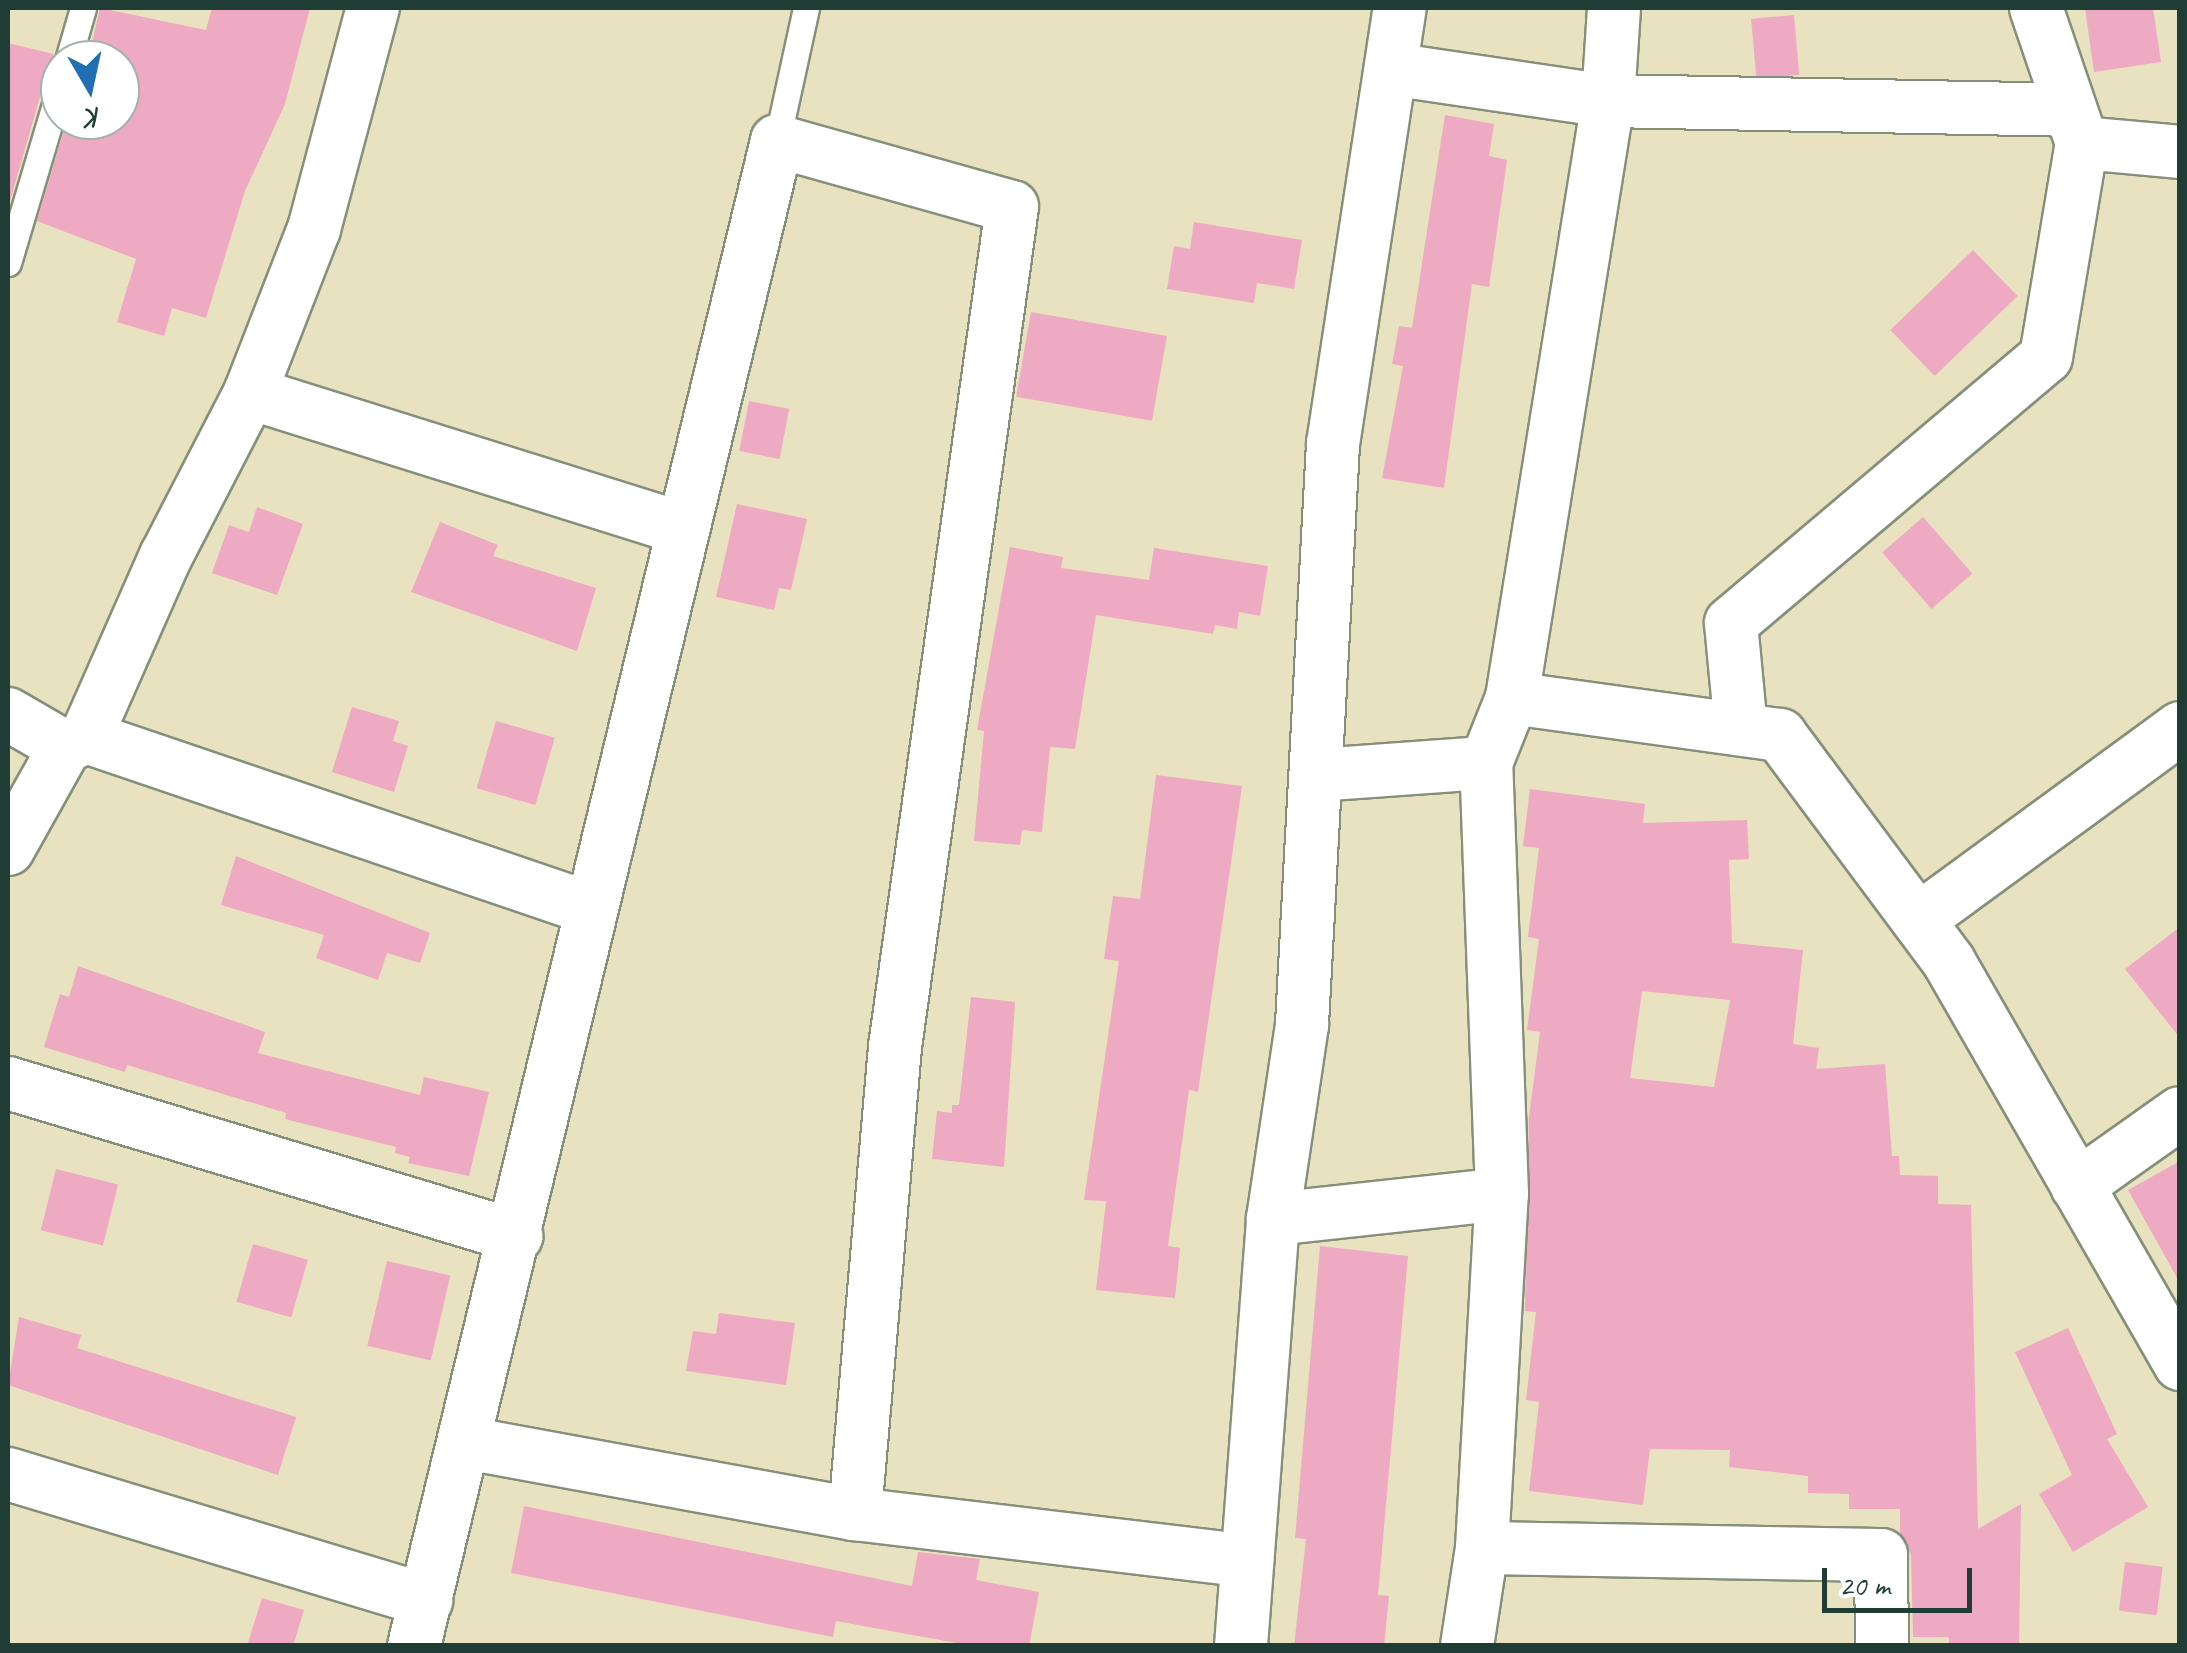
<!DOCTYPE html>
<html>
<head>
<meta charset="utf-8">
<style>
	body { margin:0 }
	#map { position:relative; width:2187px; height:1653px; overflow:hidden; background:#e9e2c0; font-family:Caveat,sans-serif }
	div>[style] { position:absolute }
	.building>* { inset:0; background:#eea9c3; transform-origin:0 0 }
	.roads { filter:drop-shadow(2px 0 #84907a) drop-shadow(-2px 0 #84907a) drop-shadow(0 2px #84907a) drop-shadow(0 -2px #84907a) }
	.lane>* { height:25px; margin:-12.5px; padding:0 12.5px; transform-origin:12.5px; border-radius:12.5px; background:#fff }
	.street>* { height:52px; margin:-26px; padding:0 26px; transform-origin:26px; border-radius:26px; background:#fff }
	span { translate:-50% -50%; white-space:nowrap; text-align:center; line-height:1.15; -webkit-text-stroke:10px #fff; paint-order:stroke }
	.frame { position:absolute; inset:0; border:10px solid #1f3d34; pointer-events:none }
	.north { position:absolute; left:40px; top:40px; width:100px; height:100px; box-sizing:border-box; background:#fff; border:2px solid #a5b1ae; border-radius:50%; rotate:171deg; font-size:28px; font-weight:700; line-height:40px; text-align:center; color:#1f3d34 }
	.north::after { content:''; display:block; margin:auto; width:35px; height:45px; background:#1f6fb2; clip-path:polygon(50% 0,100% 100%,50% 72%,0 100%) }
	.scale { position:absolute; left:1822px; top:1568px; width:150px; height:45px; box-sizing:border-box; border:5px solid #1f3d34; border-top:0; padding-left:12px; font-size:30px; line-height:35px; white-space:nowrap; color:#1f3d34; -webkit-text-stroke:8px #fff; paint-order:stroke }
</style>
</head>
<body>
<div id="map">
	<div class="building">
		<i style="clip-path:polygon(100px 8px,206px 30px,212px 8px,310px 8px,285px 104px,245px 191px,206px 318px,172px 308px,164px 336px,117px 322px,136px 259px,37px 221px,67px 120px,120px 120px,120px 60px,88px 60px)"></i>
		<i style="clip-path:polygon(2085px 8px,2153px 8px,2161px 62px,2094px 72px)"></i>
		<i style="left:1794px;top:15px;width:60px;height:43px;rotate:85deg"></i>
		<i style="clip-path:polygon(8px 43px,53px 54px,57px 72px,44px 83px,8px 208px)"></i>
		<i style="clip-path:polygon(1445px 115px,1494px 124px,1489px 156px,1507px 160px,1489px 287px,1472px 284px,1444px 488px,1382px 478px,1403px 366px,1392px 364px,1399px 326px,1412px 328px)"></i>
		<i style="clip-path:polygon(1194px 222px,1302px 240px,1294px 289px,1257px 283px,1254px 303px,1167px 289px,1174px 246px,1190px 249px)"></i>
		<i style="left:1973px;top:250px;width:64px;height:115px;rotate:46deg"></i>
		<i style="left:1031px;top:312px;width:138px;height:86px;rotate:10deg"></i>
		<i style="left:749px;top:401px;width:41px;height:51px;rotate:11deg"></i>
		<i style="clip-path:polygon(737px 504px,807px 519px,791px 590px,779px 588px,774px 610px,716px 597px)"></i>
		<i style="clip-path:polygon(257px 507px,303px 524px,277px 595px,212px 573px,229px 525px,249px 532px)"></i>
		<i style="left:1923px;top:517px;width:75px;height:54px;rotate:49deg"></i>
		<i style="clip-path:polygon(440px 522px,498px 545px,493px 556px,596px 588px,577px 651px,411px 592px)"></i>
		<i style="clip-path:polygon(1010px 547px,1063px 557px,1061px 568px,1149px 580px,1154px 548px,1268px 566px,1260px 616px,1239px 612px,1237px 629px,1215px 625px,1213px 634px,1096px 615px,1075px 749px,1050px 747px,1042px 832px,1022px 830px,1020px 845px,974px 841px,984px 731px,977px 730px)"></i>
		<i style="clip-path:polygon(352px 707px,399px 721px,393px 741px,408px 746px,394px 792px,332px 772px)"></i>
		<i style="left:496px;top:721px;width:61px;height:70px;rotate:16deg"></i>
		<i style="clip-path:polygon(1156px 775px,1242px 786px,1198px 1092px,1189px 1090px,1168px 1246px,1180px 1248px,1175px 1298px,1096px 1290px,1106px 1201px,1084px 1200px,1119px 961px,1104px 959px,1113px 896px,1140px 899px)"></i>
		<i style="clip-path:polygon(evenodd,1530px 789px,1645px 804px,1643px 823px,1747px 820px,1749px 859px,1729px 860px,1732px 943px,1803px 950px,1793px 1044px,1819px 1048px,1816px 1069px,1885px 1064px,1892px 1156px,1899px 1156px,1900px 1175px,1938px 1176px,1938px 1204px,1971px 1205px,1978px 1529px,2021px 1504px,2019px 1646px,1949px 1646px,1949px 1637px,1913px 1637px,1911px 1555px,1900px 1533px,1900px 1509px,1849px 1509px,1849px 1494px,1808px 1493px,1808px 1476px,1729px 1467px,1730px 1450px,1650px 1449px,1643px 1505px,1529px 1491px,1539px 1402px,1526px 1400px,1536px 1312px,1525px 1311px,1529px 1117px,1540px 1032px,1527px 1030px,1539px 939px,1528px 937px,1539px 848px,1523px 846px,1530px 789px,1642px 991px,1730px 1000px,1714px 1087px,1630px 1078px,1642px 991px)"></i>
		<i style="clip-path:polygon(236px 856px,430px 933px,420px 963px,387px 953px,378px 980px,316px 958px,324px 935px,221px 905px)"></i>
		<i style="clip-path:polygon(2180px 927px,2180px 1038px,2125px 969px)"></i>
		<i style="clip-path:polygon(78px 966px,265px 1032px,258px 1053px,420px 1095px,424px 1077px,489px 1092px,469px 1176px,408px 1163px,410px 1157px,395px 1153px,396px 1147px,285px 1119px,286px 1113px,127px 1065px,125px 1072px,44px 1047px,60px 994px,69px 997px)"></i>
		<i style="clip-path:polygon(971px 997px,1015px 1002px,1004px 1167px,932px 1159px,937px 1111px,952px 1113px,952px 1105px,959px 1105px)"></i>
		<i style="clip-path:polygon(2180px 1161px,2180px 1283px,2128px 1190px)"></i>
		<i style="left:56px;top:1169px;width:64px;height:63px;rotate:14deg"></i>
		<i style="left:253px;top:1244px;width:57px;height:60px;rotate:16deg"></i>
		<i style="clip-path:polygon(1320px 1246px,1408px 1256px,1378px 1595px,1389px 1596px,1384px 1646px,1294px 1646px,1306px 1539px,1295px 1538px)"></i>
		<i style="left:387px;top:1261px;width:65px;height:87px;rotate:13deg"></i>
		<i style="clip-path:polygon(719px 1313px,795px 1323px,786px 1385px,686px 1371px,693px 1331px,716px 1334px)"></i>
		<i style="clip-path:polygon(19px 1317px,81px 1335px,77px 1348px,296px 1417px,278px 1475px,8px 1385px)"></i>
		<i style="clip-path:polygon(2068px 1328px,2117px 1434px,2107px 1439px,2148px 1507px,2073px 1552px,2039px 1494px,2072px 1475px,2015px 1352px)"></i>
		<i style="clip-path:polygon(524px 1506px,912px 1586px,918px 1552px,980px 1559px,976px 1580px,1039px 1592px,1029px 1646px,973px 1646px,836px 1621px,833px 1637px,511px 1573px)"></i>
		<i style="left:2125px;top:1562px;width:38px;height:49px;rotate:7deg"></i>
		<i style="clip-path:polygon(262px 1598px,304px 1610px,293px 1646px,247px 1646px)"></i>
	</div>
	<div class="roads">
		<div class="lane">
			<i style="left:68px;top:60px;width:54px;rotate:-73.9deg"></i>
			<i style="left:777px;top:141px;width:136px;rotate:-77.7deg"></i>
			<i style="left:8px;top:263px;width:183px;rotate:-73.5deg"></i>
		</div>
		<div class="street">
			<i style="left:1391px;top:69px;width:219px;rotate:8.4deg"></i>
			<i style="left:1608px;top:101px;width:462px;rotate:1.1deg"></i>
			<i style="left:2082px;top:143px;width:98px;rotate:5.2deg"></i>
			<i style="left:250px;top:393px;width:451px;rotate:17.4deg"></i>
			<i style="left:1512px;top:698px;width:271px;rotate:7.9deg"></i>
			<i style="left:1780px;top:735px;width:283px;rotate:53.3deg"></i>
			<i style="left:1949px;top:962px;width:464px;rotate:60.1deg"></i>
			<i style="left:8px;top:714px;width:66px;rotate:30.1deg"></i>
			<i style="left:1741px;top:729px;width:106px;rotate:-95.4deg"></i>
			<i style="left:1731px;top:623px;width:412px;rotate:-40.2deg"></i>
			<i style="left:2046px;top:357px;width:217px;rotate:-80.5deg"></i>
			<i style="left:2082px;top:143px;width:143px;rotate:-108.8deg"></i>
			<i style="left:86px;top:737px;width:534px;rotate:18.77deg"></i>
			<i style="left:1317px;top:775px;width:169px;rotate:-4.1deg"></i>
			<i style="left:8px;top:849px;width:117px;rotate:-60.8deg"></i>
			<i style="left:65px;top:747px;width:23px;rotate:-25deg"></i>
			<i style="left:86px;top:737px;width:198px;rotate:-66.2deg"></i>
			<i style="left:166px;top:556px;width:183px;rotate:-62.7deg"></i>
			<i style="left:250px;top:393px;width:176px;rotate:-68.7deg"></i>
			<i style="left:314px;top:229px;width:229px;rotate:-75.1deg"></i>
			<i style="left:1918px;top:920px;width:325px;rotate:-36.2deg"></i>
			<i style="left:8px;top:1083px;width:531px;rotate:16.76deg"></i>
			<i style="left:2077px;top:1186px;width:126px;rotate:-35.3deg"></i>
			<i style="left:1273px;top:1219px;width:230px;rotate:-6.2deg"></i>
			<i style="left:467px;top:1443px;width:394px;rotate:10.4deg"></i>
			<i style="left:855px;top:1514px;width:395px;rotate:6.8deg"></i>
			<i style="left:8px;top:1474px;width:437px;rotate:16.8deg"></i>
			<i style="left:1482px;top:1548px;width:399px;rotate:1deg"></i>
			<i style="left:1881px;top:1555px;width:91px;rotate:89.4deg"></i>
			<i style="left:414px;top:1646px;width:1548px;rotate:-76.44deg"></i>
			<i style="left:777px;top:141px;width:244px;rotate:15.7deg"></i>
			<i style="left:1012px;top:207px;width:848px;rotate:97.93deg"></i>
			<i style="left:895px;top:1047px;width:469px;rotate:94.9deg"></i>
			<i style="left:1241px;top:1646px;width:428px;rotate:-85.7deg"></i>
			<i style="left:1273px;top:1219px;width:197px;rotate:-81.5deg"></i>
			<i style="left:1302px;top:1024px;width:581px;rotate:-86.94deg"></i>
			<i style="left:1333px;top:444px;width:441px;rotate:-81.3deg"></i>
			<i style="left:1467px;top:1646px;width:99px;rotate:-81.3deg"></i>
			<i style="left:1482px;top:1548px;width:355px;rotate:-86.8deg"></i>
			<i style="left:1502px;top:1194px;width:431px;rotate:-92.1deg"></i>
			<i style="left:1486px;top:763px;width:70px;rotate:-68.2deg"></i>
			<i style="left:1512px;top:698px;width:605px;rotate:-80.86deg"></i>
			<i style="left:1608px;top:101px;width:93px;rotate:-86.3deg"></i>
		</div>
	</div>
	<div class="frame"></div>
	<div class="north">K</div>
	<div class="scale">20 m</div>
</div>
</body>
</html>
